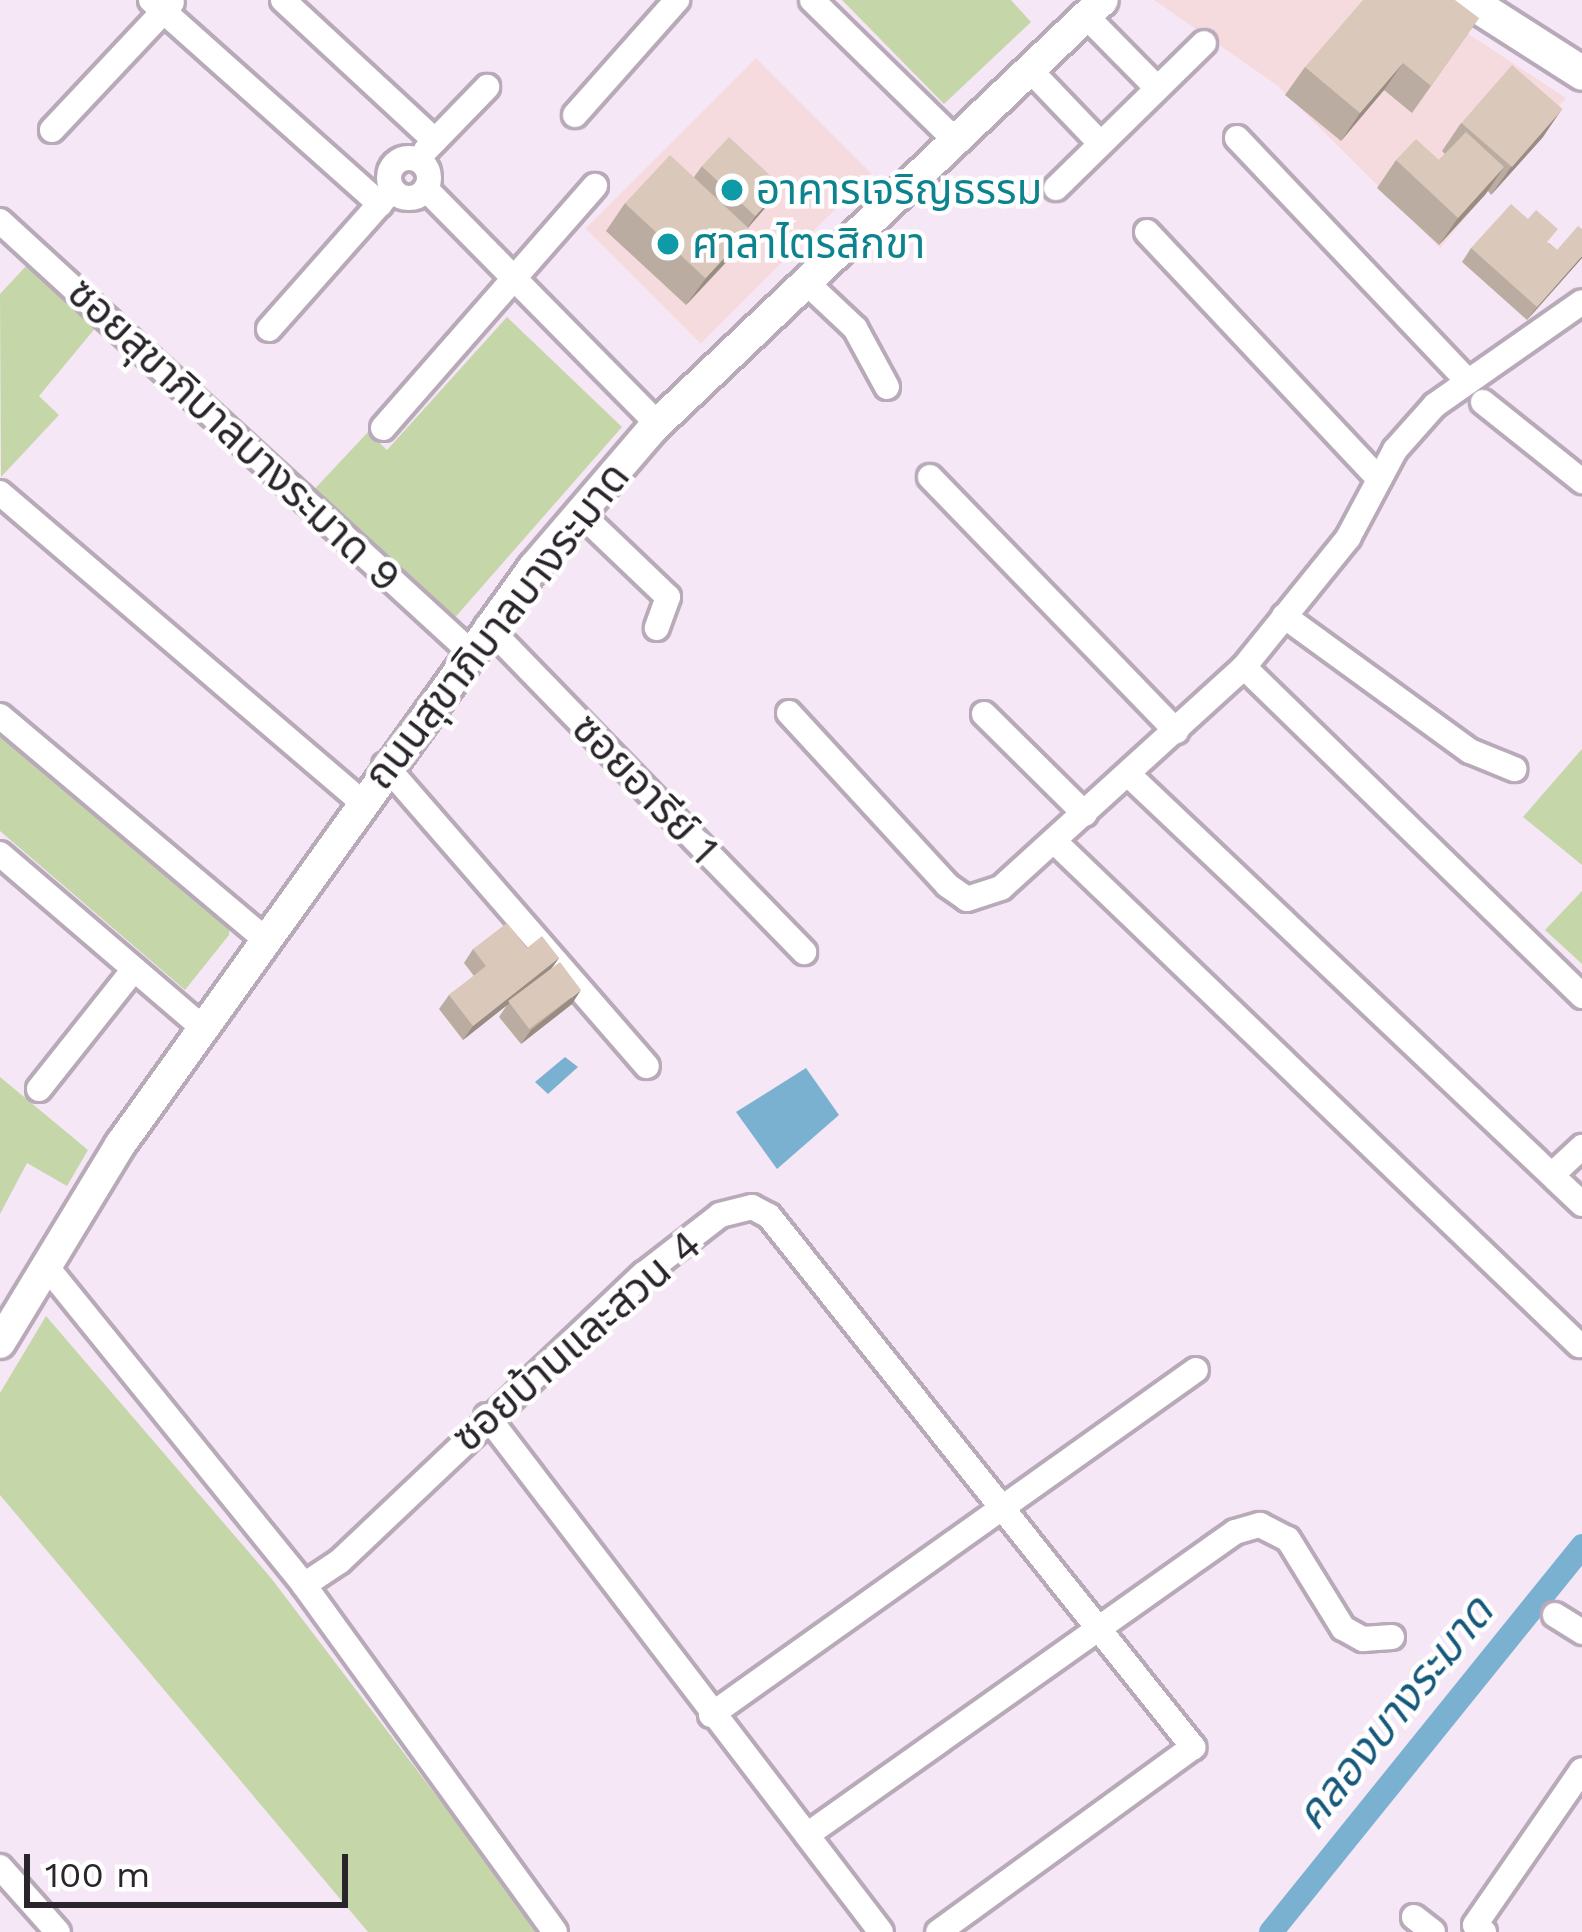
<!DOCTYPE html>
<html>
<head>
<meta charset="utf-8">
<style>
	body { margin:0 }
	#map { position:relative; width:1582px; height:1932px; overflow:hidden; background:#f6e7f7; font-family:"Work Sans","Noto Sans Thai",sans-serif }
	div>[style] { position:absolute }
	.commercial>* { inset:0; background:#f6dbde; transform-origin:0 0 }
	.green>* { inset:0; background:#c5d6a9 }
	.water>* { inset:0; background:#7ab1d1 }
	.canal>* { height:24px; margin:-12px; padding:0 12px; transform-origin:12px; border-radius:12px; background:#7ab1d1 }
	.roads { filter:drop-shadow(3px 0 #b8aab9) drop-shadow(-3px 0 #b8aab9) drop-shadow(0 3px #b8aab9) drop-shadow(0 -3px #b8aab9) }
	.minor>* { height:24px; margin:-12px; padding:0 12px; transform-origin:12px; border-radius:12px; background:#fff }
	.minor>.ring { margin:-12px; padding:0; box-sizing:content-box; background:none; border:24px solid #fff; border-radius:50% }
	.tertiary>* { height:30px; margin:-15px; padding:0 15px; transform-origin:15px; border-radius:15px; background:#fff }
	.secondary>* { height:33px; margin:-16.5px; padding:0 16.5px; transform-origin:16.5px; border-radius:16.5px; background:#fff }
	.wall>* { inset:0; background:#bbaca1 }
	.shaded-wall>* { inset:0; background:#998c83 }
	.building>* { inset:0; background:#dac8bb; transform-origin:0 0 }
	.dots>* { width:33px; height:33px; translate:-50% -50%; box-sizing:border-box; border:6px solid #fff; border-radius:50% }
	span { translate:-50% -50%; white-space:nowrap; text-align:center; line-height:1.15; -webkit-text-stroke:9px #fff; paint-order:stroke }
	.culture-label { font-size:42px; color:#0d838f }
	.left { translate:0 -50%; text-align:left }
	.street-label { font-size:42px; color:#2a242b }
	.water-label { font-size:45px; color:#17597a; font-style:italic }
	.scale { position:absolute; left:24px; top:1854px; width:324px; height:54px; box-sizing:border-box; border:6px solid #2a242b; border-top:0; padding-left:15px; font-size:36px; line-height:42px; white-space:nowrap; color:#2a242b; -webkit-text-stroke:9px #fff; paint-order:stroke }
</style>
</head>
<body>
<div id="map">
	<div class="commercial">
		<i style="clip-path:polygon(1154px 0,1417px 0,1566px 98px,1440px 248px,1278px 86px)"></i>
		<i style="left:756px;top:58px;width:163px;height:241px;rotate:45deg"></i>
	</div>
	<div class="green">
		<i style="clip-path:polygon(842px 0,1011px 0,1031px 22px,944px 104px)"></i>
		<i style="clip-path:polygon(27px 265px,97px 326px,39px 396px,59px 415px,1px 477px,0 294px)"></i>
		<i style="clip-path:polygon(507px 317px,622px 427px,451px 622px,309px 495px,368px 432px,387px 450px)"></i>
		<i style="clip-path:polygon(0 730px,230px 923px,229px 935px,185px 990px,0 831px)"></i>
		<i style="clip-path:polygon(1582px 749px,1582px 865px,1523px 817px)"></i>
		<i style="clip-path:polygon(1582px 891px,1582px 964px,1545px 930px)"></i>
		<i style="clip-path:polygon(0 1077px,88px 1150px,67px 1186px,27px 1163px,0 1214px)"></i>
		<i style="clip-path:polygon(46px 1316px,271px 1578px,540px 1932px,368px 1932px,0 1495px,0 1393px)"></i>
	</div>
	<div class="water">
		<i style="clip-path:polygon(565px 1057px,578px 1067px,548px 1094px,535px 1082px)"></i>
		<i style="clip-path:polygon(806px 1068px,839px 1115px,777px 1169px,736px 1112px)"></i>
	</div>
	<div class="canal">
		<i style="left:1271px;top:1932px;width:496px;rotate:-51.1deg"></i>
	</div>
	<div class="roads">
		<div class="minor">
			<i style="left:151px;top:0;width:307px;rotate:41.7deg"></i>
			<i style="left:283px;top:0;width:207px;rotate:42.8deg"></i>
			<i style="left:812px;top:0;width:203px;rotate:44.4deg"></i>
			<i style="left:1087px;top:17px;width:98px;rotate:45.4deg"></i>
			<i style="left:1031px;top:71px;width:98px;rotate:46.2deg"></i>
			<i style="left:575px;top:115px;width:154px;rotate:-48.4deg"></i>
			<i style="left:52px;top:130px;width:175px;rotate:-46.8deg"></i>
			<i style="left:1237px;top:138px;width:334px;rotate:46.5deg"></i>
			<i style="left:426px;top:150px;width:88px;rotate:-45.9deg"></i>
			<i class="ring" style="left:389px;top:158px;width:16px;height:16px"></i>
			<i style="left:1056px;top:188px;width:207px;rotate:-44.4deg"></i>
			<i style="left:426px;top:189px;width:330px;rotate:45.4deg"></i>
			<i style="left:0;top:221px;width:633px;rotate:42.5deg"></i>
			<i style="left:1147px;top:232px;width:339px;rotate:46.8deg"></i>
			<i style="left:807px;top:283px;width:66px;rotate:43.2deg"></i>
			<i style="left:855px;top:328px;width:67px;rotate:61.5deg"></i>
			<i style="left:269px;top:329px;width:186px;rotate:-48.5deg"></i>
			<i style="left:1483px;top:402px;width:127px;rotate:38.6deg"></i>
			<i style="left:383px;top:428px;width:322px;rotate:-48.8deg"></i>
			<i style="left:930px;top:477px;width:354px;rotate:45.9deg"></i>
			<i style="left:0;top:493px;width:474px;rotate:40.5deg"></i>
			<i style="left:579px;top:512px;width:123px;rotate:43.7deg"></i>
			<i style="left:668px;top:597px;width:33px;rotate:110deg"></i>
			<i style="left:1284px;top:616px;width:230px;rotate:36deg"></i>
			<i style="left:1470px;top:751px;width:48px;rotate:22.2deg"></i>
			<i style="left:487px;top:626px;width:455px;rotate:45.8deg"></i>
			<i style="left:1244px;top:667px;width:472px;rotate:44.2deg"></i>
			<i style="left:789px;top:713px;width:234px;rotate:47.4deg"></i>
			<i style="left:947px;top:885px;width:24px;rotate:35deg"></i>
			<i style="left:967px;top:899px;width:36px;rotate:-18deg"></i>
			<i style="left:1001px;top:888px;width:328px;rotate:-42.3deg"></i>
			<i style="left:1244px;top:667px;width:166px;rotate:-51.1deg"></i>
			<i style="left:1348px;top:538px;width:100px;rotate:-61.9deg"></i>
			<i style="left:1395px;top:450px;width:60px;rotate:-48.4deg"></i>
			<i style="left:1435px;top:405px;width:179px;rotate:-35deg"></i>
			<i style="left:984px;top:714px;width:142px;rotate:44.7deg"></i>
			<i style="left:0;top:716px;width:345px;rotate:40.1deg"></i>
			<i style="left:385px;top:765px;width:399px;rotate:49deg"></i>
			<i style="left:1129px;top:775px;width:624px;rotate:43.44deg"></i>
			<i style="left:1054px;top:841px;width:728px;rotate:43.83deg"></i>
			<i style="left:0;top:854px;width:266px;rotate:40.6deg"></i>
			<i style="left:39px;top:1089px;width:153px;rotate:-51.6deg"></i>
			<i style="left:1553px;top:1174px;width:40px;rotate:-43deg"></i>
			<i style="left:46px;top:1266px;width:410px;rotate:51deg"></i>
			<i style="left:304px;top:1585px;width:43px;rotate:-33.7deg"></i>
			<i style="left:340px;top:1561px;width:418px;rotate:-43.4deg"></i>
			<i style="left:644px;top:1274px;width:96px;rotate:-37.8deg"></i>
			<i style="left:720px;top:1215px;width:33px;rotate:-14deg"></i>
			<i style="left:752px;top:1207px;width:19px;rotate:28deg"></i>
			<i style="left:769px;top:1216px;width:680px;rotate:51.39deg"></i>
			<i style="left:1193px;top:1747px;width:315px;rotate:144deg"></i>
			<i style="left:487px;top:1416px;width:649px;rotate:52.64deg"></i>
			<i style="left:304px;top:1585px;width:428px;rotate:54.1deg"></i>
			<i style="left:1555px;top:1615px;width:32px;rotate:32deg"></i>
			<i style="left:711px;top:1715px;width:595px;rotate:-35.43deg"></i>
			<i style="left:807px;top:1835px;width:524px;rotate:-35.3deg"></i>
			<i style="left:1235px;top:1532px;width:26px;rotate:-16deg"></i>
			<i style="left:1260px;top:1525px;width:31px;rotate:27deg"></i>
			<i style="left:1288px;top:1539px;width:105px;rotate:58.3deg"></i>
			<i style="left:1343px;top:1628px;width:23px;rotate:29deg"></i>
			<i style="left:1363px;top:1639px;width:29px;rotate:-4deg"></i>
			<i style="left:0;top:1867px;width:87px;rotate:48.3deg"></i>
			<i style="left:1414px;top:1917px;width:24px;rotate:38deg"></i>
			<i style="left:1484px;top:1932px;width:11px;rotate:-142deg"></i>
			<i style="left:1475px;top:1925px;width:188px;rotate:-55.4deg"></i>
		</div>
		<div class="tertiary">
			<i style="left:0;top:1343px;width:232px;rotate:-58.8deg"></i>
			<i style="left:120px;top:1145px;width:710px;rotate:-54.41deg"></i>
			<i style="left:533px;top:568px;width:183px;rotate:-49.4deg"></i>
			<i style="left:652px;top:429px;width:622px;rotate:-43.57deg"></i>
		</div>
		<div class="secondary">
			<i style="left:1468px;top:0;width:135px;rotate:32.6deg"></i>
		</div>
	</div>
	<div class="wall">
		<i style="clip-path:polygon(1479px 18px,1412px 113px,1384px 90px,1341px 141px,1285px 95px,1305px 67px)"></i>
		<i style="clip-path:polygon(1461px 123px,1543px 137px,1491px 195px,1488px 191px,1439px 245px,1377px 188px,1396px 160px,1439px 160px,1445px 154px,1442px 151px)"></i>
		<i style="clip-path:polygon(702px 166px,772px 200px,748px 228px,731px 257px,686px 305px,606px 231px,625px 203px,694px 177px)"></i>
		<i style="clip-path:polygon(1549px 243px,1557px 250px,1582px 258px,1527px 320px,1462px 262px,1471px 248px)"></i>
		<i style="clip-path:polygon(527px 948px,559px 958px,551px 969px,572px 1004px,521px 1044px,499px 1017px,507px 1005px,463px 1040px,439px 1009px,449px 995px,474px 976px,464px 963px,473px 949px)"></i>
	</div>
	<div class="shaded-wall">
		<i style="clip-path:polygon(1403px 63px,1384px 90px,1341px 141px,1360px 113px)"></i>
		<i style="clip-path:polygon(1562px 109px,1543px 137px,1491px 195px,1511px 167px)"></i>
		<i style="clip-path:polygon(1504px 167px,1485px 195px,1439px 245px,1458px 218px)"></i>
		<i style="clip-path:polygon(782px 187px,772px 200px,745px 231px,755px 217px)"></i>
		<i style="clip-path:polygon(750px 230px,731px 257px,686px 305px,706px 278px)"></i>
		<i style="clip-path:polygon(1582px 256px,1582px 258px,1527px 320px,1537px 307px)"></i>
		<i style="clip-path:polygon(559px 958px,549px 972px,463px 1040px,473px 1026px)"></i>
		<i style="clip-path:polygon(581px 990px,572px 1004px,521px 1044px,531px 1030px)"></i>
	</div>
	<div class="building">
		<i style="clip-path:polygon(1363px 0,1455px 0,1479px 18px,1431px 86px,1403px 63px,1360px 113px,1305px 67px)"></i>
		<i style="left:1512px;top:65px;width:67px;height:77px;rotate:41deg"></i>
		<i style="clip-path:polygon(1466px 132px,1504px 167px,1458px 218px,1396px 160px,1416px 139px,1439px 160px)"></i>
		<i style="left:729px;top:137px;width:73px;height:40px;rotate:43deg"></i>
		<i style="left:670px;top:155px;width:110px;height:66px;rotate:43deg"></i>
		<i style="clip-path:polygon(1511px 204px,1528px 219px,1536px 210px,1558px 229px,1547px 242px,1557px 250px,1578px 226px,1582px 229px,1582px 256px,1537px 307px,1471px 248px)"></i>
		<i style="clip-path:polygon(507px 923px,527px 948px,542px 936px,559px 958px,473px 1026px,449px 995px,486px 966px,473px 949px)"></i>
		<i style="left:560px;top:962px;width:35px;height:65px;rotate:53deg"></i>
	</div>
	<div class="dots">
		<i style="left:732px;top:190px;background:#0f9aa8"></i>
		<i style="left:668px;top:244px;background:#0f9aa8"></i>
	</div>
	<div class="culture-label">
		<span class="left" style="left:756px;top:190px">อาคารเจริญธรรม</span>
		<span class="left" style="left:692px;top:244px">ศาลาไตรสิกขา</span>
	</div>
	<div class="street-label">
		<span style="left:234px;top:435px;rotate:43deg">ซอยสุขาภิบาลบางระมาด 9</span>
		<span style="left:497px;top:626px;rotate:-52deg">ถนนสุขาภิบาลบางระมาด</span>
		<span style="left:645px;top:789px;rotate:46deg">ซอยอารีย์ 1</span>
		<span style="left:577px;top:1341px;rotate:-41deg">ซอยบ้านและสวน 4</span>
	</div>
	<div class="water-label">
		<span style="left:1394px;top:1713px;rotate:-51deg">คลองบางระมาด</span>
	</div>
	<div class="scale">100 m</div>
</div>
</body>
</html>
